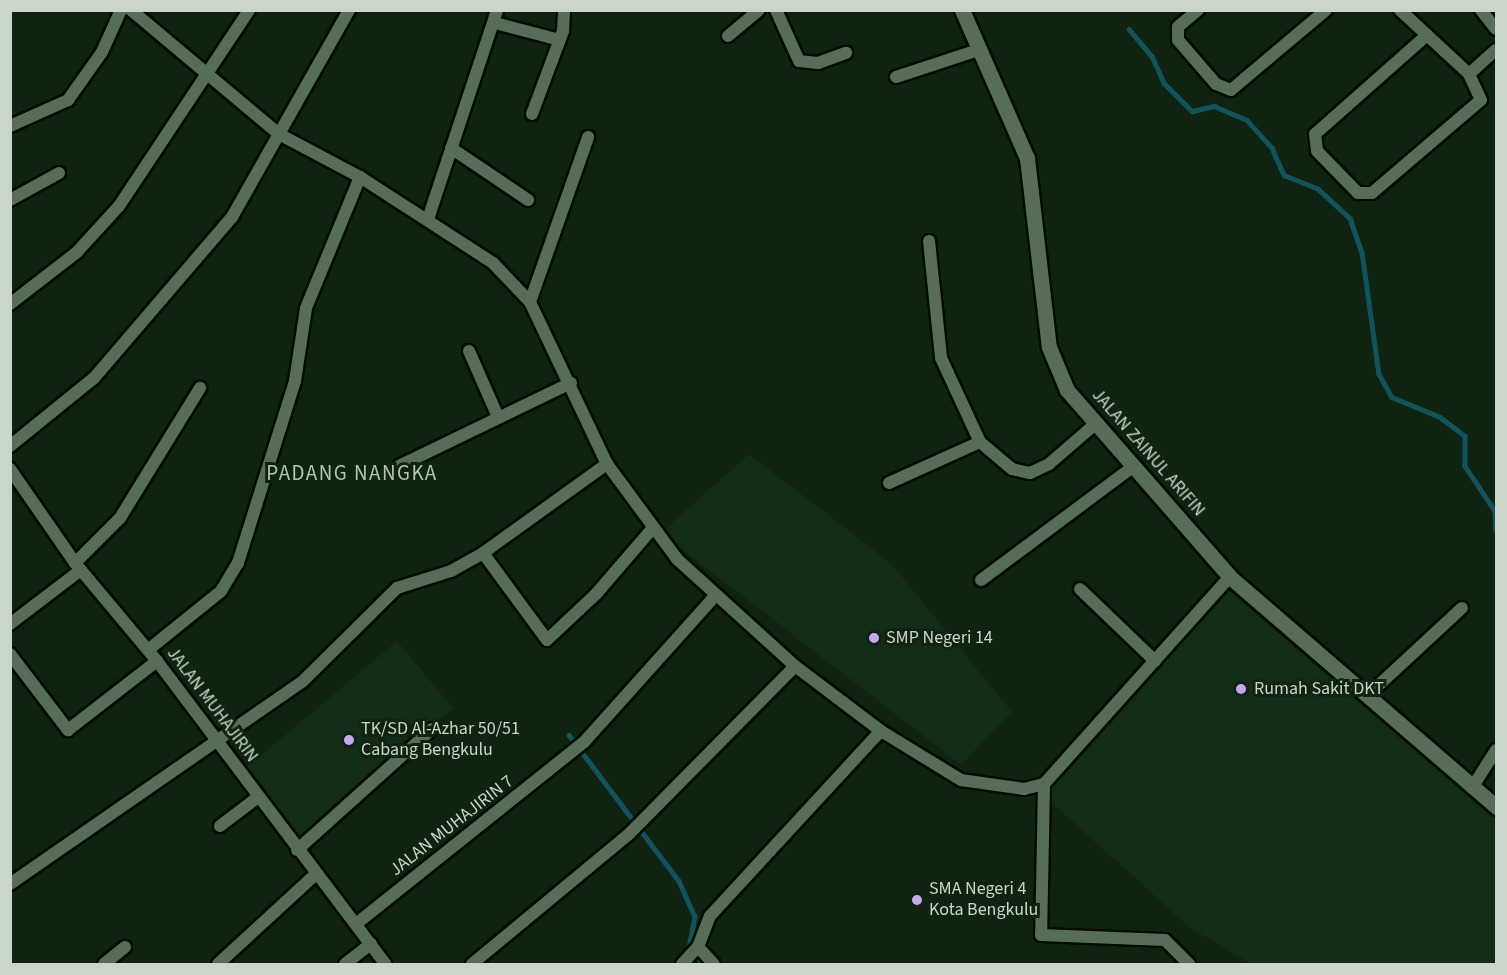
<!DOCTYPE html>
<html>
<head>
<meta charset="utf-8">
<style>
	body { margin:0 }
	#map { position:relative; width:1507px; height:975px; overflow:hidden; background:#102311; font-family:"Source Sans 3",sans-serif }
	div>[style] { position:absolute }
	.built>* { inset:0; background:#122c15; transform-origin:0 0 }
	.stream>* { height:4.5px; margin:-2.25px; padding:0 2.25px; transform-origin:2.25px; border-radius:2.25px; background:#10545d }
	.roads { filter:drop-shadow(2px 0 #000c01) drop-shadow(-2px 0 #000c01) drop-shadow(0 2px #000c01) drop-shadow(0 -2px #000c01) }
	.minor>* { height:12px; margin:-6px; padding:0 6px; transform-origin:6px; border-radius:6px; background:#576d57 }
	.tertiary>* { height:15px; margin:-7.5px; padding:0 7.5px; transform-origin:7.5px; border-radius:7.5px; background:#576d57 }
	.dots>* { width:16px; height:16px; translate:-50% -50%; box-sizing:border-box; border:3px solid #102311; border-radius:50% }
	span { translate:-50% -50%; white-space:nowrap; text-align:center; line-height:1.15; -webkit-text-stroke:6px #102311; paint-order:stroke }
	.street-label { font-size:18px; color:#cad6ca }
	.poi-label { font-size:18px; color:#cad6ca }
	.left { translate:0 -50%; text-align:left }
	.quarter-label { font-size:21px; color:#afc7af; letter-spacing:1.5px }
	.frame { position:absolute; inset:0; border:12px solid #cad6ca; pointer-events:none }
</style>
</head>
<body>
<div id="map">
	<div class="built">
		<i style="clip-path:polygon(749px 454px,891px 563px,1012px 712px,961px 765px,661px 533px)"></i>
		<i style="clip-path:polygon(1227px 589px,1496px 818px,1496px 964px,1251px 964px,1189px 927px,1050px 801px,1050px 788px)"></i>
		<i style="left:397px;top:641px;width:88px;height:201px;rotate:50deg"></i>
	</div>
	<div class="stream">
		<i style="left:1129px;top:29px;width:35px;rotate:50deg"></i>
		<i style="left:1152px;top:56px;width:30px;rotate:66deg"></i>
		<i style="left:1164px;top:83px;width:40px;rotate:45deg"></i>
		<i style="left:1192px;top:111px;width:23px;rotate:-13deg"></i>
		<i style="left:1214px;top:106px;width:36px;rotate:23deg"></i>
		<i style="left:1247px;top:120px;width:38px;rotate:48deg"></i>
		<i style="left:1272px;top:148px;width:30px;rotate:66deg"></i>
		<i style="left:1284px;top:175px;width:35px;rotate:22deg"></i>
		<i style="left:1317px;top:188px;width:45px;rotate:42.3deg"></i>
		<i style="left:1350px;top:218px;width:36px;rotate:71deg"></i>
		<i style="left:1362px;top:252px;width:123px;rotate:82.1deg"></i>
		<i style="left:1379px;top:374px;width:26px;rotate:61deg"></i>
		<i style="left:1392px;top:397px;width:52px;rotate:22.6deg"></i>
		<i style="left:1440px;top:417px;width:31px;rotate:37deg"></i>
		<i style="left:1465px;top:436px;width:30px;rotate:90deg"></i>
		<i style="left:1465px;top:466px;width:54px;rotate:56.3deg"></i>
		<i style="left:1495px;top:511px;width:19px;rotate:87deg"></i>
		<i style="left:569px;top:735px;width:183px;rotate:53deg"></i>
		<i style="left:679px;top:881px;width:39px;rotate:66deg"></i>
		<i style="left:695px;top:917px;width:31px;rotate:101deg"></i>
		<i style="left:689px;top:947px;width:23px;rotate:49deg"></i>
	</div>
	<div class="roads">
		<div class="minor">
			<i style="left:131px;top:10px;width:193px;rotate:40deg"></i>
			<i style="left:279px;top:134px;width:92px;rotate:28deg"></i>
			<i style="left:360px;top:177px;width:158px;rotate:32.9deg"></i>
			<i style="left:493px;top:263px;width:54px;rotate:46.5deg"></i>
			<i style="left:530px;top:302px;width:179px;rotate:64.6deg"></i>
			<i style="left:607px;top:464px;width:118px;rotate:53.6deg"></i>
			<i style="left:677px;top:559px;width:159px;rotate:42.2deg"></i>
			<i style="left:795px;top:666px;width:108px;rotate:37.1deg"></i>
			<i style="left:881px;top:731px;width:94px;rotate:31.5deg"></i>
			<i style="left:961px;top:780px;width:64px;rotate:8.1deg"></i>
			<i style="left:1024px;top:789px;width:21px;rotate:-14deg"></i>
			<i style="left:1044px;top:784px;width:278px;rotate:-48.1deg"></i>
			<i style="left:776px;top:10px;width:56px;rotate:65.7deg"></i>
			<i style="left:799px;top:61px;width:19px;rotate:6deg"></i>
			<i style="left:818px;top:63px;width:30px;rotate:-20deg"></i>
			<i style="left:1198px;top:10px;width:26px;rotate:140deg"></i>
			<i style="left:1178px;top:27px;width:13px;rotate:90deg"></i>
			<i style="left:1178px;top:40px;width:58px;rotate:49.2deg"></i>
			<i style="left:1216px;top:84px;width:16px;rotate:22deg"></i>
			<i style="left:1231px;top:90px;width:124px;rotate:-40.1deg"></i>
			<i style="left:1400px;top:10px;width:94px;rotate:42.8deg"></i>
			<i style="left:1469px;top:74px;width:36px;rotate:-42deg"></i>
			<i style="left:1481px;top:10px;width:24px;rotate:52deg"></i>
			<i style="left:495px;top:23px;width:67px;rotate:14.7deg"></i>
			<i style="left:1427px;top:35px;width:149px;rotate:138.5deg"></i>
			<i style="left:1315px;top:134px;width:17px;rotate:83deg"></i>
			<i style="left:1317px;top:151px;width:59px;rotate:45.7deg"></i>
			<i style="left:1358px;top:193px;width:14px"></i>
			<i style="left:1372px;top:193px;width:143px;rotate:-40.5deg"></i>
			<i style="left:1481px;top:100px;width:29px;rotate:-115deg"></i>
			<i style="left:728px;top:36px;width:40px;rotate:-40deg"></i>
			<i style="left:896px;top:77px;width:89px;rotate:-18.2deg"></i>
			<i style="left:532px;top:114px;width:89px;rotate:-69.5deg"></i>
			<i style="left:563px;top:31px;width:21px;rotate:-87deg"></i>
			<i style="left:10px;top:126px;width:64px;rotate:-24.1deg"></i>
			<i style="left:68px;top:100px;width:59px;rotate:-54.7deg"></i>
			<i style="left:102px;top:52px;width:46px;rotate:-65.7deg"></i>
			<i style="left:451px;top:148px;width:93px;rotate:34deg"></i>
			<i style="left:10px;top:200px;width:56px;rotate:-28.9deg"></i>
			<i style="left:428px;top:219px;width:220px;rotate:-71.7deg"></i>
			<i style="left:929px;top:241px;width:118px;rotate:84.1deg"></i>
			<i style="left:941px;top:358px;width:93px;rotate:65.1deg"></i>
			<i style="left:980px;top:442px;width:42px;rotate:40.2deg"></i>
			<i style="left:1012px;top:469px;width:18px;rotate:13deg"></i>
			<i style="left:1030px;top:473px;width:21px;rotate:-25deg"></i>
			<i style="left:1049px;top:464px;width:60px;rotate:-40.9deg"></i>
			<i style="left:530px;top:302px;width:175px;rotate:-70.6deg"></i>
			<i style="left:10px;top:304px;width:85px;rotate:-37.8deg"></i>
			<i style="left:77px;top:252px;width:62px;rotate:-47.6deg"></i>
			<i style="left:119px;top:206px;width:235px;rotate:-56.4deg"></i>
			<i style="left:469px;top:351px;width:72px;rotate:66.3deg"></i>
			<i style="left:10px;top:446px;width:108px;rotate:-39deg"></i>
			<i style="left:94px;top:378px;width:212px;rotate:-49.4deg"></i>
			<i style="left:232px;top:217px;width:238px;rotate:-60.5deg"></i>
			<i style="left:399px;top:466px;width:191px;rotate:-25.8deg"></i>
			<i style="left:10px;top:469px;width:114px;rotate:55.3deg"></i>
			<i style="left:75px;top:563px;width:128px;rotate:50.1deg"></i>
			<i style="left:157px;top:661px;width:379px;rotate:53deg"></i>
			<i style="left:889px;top:483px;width:100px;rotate:-24.3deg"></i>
			<i style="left:483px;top:553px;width:108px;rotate:53.7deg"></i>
			<i style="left:547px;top:640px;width:67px;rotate:-43.2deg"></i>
			<i style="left:596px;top:594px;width:84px;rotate:-49.3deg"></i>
			<i style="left:75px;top:563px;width:64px;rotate:-45deg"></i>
			<i style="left:120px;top:518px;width:153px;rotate:-58.4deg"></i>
			<i style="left:981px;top:580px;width:191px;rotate:-36.7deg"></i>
			<i style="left:1080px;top:589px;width:104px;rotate:43.8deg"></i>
			<i style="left:10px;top:624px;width:89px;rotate:-37.3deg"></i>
			<i style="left:148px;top:650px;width:94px;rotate:-38.9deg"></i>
			<i style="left:221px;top:591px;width:33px;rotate:-59deg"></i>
			<i style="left:238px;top:563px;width:191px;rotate:-72.6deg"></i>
			<i style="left:295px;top:381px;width:74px;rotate:-81.4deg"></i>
			<i style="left:306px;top:308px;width:142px;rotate:-67.6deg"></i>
			<i style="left:10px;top:654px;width:96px;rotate:52.7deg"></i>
			<i style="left:68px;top:730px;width:113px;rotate:-37.8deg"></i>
			<i style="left:1368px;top:695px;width:128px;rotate:-42.8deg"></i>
			<i style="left:1044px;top:784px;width:151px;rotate:91.1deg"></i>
			<i style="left:1041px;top:935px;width:124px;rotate:2.3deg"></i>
			<i style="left:1165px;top:940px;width:34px;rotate:45deg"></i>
			<i style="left:1472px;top:788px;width:45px;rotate:-57.7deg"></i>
			<i style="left:220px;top:826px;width:48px;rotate:-37.3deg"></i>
			<i style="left:297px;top:850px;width:181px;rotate:-41.9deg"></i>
			<i style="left:10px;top:884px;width:355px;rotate:-34.7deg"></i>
			<i style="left:302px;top:682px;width:134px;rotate:-44.7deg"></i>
			<i style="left:397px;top:588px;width:57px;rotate:-17.5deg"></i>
			<i style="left:451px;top:571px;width:37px;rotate:-29deg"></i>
			<i style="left:483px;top:553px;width:153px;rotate:-35.7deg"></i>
			<i style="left:356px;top:924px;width:293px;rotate:-38.6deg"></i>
			<i style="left:585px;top:741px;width:196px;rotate:-48.1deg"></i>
			<i style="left:698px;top:947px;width:23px;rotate:47deg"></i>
			<i style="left:104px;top:964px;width:27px;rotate:-39deg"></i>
			<i style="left:218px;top:964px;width:133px;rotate:-42.6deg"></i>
			<i style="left:345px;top:964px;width:33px;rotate:-38deg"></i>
			<i style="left:472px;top:964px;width:204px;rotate:-39.6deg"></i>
			<i style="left:629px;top:834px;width:236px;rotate:-45.3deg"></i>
			<i style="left:682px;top:964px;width:23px;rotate:-47deg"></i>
			<i style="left:698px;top:947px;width:33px;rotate:-69deg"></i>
			<i style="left:710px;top:916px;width:252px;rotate:-47.3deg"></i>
		</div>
		<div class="tertiary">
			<i style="left:962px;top:10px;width:162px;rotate:66.3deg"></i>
			<i style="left:1027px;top:158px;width:190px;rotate:83.4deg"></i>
			<i style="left:1049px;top:347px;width:47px;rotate:67.3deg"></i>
			<i style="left:1067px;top:390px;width:248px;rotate:48.9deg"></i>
			<i style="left:1230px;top:577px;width:352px;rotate:40.8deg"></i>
		</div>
	</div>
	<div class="dots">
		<i style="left:874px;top:638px;background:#c5a7f1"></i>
		<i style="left:1241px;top:689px;background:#c5a7f1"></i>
		<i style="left:349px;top:740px;background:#c5a7f1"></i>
		<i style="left:917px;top:900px;background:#c5a7f1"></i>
	</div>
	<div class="street-label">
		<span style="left:1148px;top:453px;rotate:49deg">JALAN ZAINUL ARIFIN</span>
		<span style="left:212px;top:705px;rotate:53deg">JALAN MUHAJIRIN</span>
		<span style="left:452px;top:826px;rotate:-38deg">JALAN MUHAJIRIN 7</span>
	</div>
	<div class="poi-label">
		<span class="left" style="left:886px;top:638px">SMP Negeri 14</span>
		<span class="left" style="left:1254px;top:689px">Rumah Sakit DKT</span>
		<span class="left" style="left:361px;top:740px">TK/SD Al-Azhar 50/51<br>Cabang Bengkulu</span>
		<span class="left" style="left:929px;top:900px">SMA Negeri 4<br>Kota Bengkulu</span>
	</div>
	<div class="quarter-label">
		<span style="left:352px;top:473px">PADANG NANGKA</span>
	</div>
	<div class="frame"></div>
</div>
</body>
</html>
